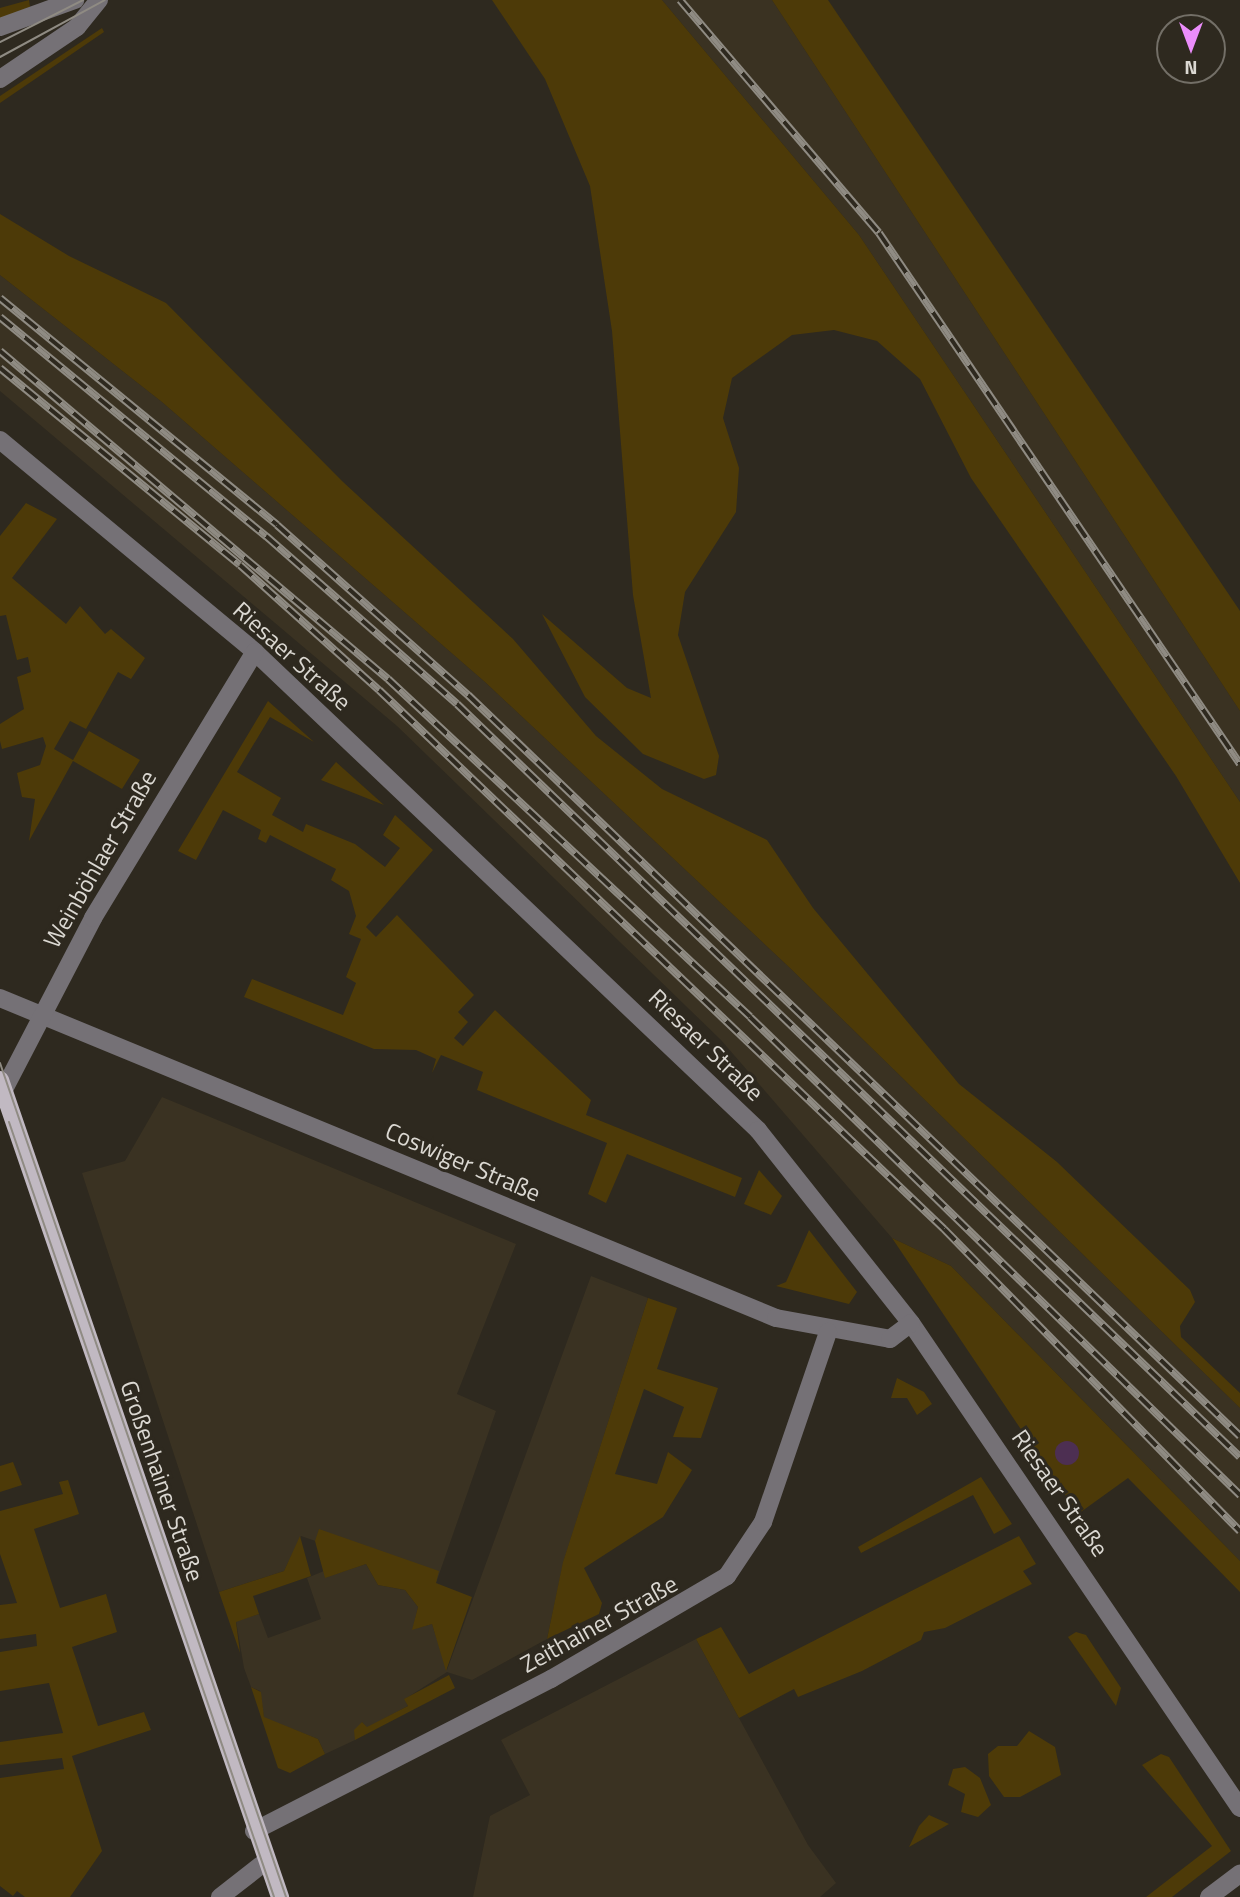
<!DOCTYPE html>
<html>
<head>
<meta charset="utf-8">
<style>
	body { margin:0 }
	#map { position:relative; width:1240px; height:1897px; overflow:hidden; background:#2e291f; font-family:"Titillium Web",sans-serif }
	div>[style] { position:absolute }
	.built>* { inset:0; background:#3a3222 }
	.green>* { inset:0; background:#4d3a08 }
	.water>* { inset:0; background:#4d2f52 }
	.round { border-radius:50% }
	.minor>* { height:18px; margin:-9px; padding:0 9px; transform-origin:9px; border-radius:9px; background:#757176 }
	.major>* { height:18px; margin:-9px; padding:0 9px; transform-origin:9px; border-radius:9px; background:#c1b9c2 }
	.tram>* { height:2px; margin:-1px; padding:0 1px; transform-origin:1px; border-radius:1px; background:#8f8b83 }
	.rail>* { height:8px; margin-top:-4px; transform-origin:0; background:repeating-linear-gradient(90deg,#2e291f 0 16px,#8f8b83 0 32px); box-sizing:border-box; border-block:2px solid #8f8b83 }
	span { translate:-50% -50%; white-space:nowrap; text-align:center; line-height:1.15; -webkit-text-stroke:6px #2e291f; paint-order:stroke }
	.street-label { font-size:24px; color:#dbd8d2 }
	.north { position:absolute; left:1156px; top:14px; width:70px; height:70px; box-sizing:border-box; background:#2e291f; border:2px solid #736f67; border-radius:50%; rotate:180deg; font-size:19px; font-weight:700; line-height:28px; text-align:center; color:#dbd8d2 }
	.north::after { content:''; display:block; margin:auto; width:24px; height:32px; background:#eb8dfb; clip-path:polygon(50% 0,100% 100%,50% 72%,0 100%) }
</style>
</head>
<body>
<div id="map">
	<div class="built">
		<i style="clip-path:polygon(662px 0,772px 0,1240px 711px,1240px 802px,859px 235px)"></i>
		<i style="clip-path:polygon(0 275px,162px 402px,485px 682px,790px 968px,1240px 1408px,1240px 1561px,951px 1266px,892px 1238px,721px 1040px,397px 726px,0 391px)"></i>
		<i style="clip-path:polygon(162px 1097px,516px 1244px,457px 1394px,496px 1411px,436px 1583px,301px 1536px,284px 1571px,219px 1592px,82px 1173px,125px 1161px)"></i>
		<i style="clip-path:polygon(591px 1276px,648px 1298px,564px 1560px,547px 1639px,472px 1680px,447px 1672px,405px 1699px,408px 1706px,367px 1728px,362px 1722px,355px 1740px,325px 1754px,318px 1739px,264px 1718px,260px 1691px,251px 1687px,244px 1668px,236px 1621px,259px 1614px,268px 1638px,321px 1619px,307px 1578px,324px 1571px,326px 1577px,366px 1564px,378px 1585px,405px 1590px,418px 1607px,413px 1629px,432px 1624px,447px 1670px)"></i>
		<i style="clip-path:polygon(696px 1639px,808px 1845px,836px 1883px,820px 1897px,473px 1897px,490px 1816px,530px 1795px,501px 1740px)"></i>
	</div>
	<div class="green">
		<i style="clip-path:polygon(29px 0,30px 7px,0 20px,0 8px)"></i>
		<i style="clip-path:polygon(492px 0,662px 0,859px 235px,1240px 802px,1240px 883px,1176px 776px,971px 478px,920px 379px,877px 341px,834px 330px,792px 335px,732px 378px,723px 418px,739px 468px,736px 512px,685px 592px,678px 635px,719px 756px,716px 775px,704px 779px,643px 754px,585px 697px,542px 614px,627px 688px,651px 698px,633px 595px,612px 331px,590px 186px,545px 79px)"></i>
		<i style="clip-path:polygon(772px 0,828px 0,1240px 611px,1240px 711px)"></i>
		<i style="clip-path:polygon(102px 28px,104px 32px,0 103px,0 96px)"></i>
		<i style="clip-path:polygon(0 214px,69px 256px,166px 303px,342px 481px,513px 639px,596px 736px,662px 789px,767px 840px,813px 908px,959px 1084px,1057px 1162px,1190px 1290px,1195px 1302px,1180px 1326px,1181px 1337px,1240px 1393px,1240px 1408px,790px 968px,485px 682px,162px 402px,0 275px)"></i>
		<i style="clip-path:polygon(26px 503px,57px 519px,12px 578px,66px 624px,80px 606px,105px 634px,111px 629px,145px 658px,131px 679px,118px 672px,86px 729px,70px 721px,54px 749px,73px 760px,89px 731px,140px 760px,122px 789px,73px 761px,29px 841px,35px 799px,22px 797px,17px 773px,40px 765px,46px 746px,43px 737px,2px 749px,0 741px,0 724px,24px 709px,17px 677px,31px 672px,28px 657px,17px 660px,6px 615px,0 616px,0 536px)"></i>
		<i style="clip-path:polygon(268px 701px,314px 742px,270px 717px,237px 772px,281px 798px,272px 815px,303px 832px,306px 824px,355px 844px,385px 867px,400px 848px,383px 835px,395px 815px,433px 850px,366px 927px,376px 937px,397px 915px,474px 995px,458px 1012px,468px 1022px,454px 1038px,463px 1046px,495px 1010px,591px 1100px,586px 1115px,742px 1178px,735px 1197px,627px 1154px,606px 1203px,588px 1194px,607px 1143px,477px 1090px,483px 1072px,441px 1055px,432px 1073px,436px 1059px,416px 1050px,374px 1049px,244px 997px,252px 979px,343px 1015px,356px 983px,346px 977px,361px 939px,349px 934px,356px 916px,349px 891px,331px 880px,336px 869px,270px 835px,266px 843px,258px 839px,261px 830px,223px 810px,196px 860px,178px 851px)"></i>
		<i style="clip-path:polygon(336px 762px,384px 805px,321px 780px)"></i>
		<i style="clip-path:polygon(759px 1170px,782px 1196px,771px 1215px,744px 1204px)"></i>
		<i style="clip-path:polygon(809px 1230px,857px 1292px,849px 1304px,776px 1286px,786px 1282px)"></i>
		<i style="clip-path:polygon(892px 1238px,951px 1266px,1240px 1561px,1240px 1592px,1128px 1478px,1078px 1514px)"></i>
		<i style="clip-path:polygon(648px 1298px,677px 1308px,657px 1369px,718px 1388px,701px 1438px,673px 1437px,684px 1407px,644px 1389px,615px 1474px,657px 1484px,668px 1452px,692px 1470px,663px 1517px,584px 1568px,602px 1603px,599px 1614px,547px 1639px,563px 1562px)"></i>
		<i style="clip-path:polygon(897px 1378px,924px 1392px,932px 1404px,917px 1415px,907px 1398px,891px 1398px)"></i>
		<i style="clip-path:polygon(13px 1462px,22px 1485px,0 1492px,0 1466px)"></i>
		<i style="clip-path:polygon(981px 1477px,1012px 1524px,994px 1534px,973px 1495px,861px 1553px,858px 1547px)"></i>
		<i style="clip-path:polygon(68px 1480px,79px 1514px,34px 1529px,60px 1608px,106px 1594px,117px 1632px,72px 1647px,98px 1726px,144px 1712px,151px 1730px,72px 1756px,102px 1851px,70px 1897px,25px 1897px,17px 1891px,13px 1896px,0 1886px,0 1778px,64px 1769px,62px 1758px,0 1765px,0 1742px,63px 1733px,49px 1683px,0 1691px,0 1652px,37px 1646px,36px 1634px,0 1639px,0 1605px,17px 1603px,0 1554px,0 1511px,63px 1494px,59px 1482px)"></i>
		<i style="clip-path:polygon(319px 1529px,439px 1571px,436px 1583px,472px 1597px,446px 1671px,432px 1624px,412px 1630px,418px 1607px,405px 1590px,378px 1585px,366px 1564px,325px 1578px,315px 1541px)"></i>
		<i style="clip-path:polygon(300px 1536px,311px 1576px,253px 1596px,259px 1614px,236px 1622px,240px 1653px,219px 1592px,284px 1571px)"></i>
		<i style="clip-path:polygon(1019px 1536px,1036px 1564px,1023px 1571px,1032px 1584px,945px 1628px,924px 1632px,921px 1640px,862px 1671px,798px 1697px,794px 1689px,739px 1718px,696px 1639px,721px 1627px,749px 1674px)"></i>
		<i style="clip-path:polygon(1076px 1632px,1086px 1635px,1121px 1688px,1116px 1706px,1068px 1637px)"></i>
		<i style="clip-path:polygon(449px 1675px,455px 1688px,355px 1740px,354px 1730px,362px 1722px,367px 1727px,408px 1706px,404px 1699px)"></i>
		<i style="clip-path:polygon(251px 1687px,261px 1692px,264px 1717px,318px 1739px,325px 1754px,290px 1773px,278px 1768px)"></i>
		<i style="clip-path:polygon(1029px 1731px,1055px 1747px,1061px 1775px,1020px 1797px,1004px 1797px,989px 1776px,988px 1754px,998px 1746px,1017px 1746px)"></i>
		<i style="clip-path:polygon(1161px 1754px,1169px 1757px,1231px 1851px,1172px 1897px,1146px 1897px,1212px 1846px,1142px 1765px)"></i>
		<i style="clip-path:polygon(965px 1767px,980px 1778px,991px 1805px,978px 1817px,961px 1812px,965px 1794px,948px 1785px,953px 1769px)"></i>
		<i style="clip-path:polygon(929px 1815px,949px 1824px,909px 1847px,919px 1826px)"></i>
	</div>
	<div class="water">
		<i class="round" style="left:1055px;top:1441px;width:24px;height:24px"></i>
	</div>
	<div class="minor">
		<i style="left:0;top:27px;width:80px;rotate:-19.8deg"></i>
		<i style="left:0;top:79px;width:93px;rotate:-34deg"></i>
		<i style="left:77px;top:27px;width:35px;rotate:-51deg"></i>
		<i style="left:0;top:440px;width:332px;rotate:39.7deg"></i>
		<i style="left:255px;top:652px;width:694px;rotate:43.54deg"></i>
		<i style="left:758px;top:1130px;width:246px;rotate:51.6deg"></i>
		<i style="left:911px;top:1323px;width:586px;rotate:55.85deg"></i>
		<i style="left:0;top:998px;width:839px;rotate:22.41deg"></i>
		<i style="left:776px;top:1318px;width:116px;rotate:10.4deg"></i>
		<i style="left:890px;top:1339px;width:26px;rotate:-37deg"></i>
		<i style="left:0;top:1097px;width:202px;rotate:-62.5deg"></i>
		<i style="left:93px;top:918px;width:311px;rotate:-58.7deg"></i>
		<i style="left:254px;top:1831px;width:334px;rotate:-27.1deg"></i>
		<i style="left:551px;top:1679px;width:204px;rotate:-30.3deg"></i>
		<i style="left:727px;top:1576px;width:65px;rotate:-56.3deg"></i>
		<i style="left:763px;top:1522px;width:201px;rotate:-71.1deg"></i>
		<i style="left:220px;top:1897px;width:57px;rotate:-37.9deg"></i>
		<i style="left:1209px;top:1897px;width:39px;rotate:-37deg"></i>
	</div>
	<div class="major">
		<i style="left:0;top:1080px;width:864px;rotate:71.08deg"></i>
	</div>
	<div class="tram">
		<i style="left:0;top:42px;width:93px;rotate:-26.8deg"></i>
		<i style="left:0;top:57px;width:119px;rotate:-28.5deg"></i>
		<i style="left:0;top:1063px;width:882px;rotate:71.07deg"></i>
		<i style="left:9px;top:1122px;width:819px;rotate:71.12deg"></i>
	</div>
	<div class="rail">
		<i style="left:680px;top:0;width:306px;rotate:49.5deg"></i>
		<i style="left:879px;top:233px;width:642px;rotate:55.79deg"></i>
		<i style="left:0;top:298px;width:358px;rotate:39.3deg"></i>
		<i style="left:277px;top:525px;width:256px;rotate:41.7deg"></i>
		<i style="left:468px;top:695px;width:1070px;rotate:43.83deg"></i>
		<i style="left:0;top:317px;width:345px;rotate:39.5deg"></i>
		<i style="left:266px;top:536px;width:254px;rotate:41.3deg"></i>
		<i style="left:457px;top:704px;width:1086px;rotate:43.88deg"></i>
		<i style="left:0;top:351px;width:508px;rotate:40.21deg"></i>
		<i style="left:388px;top:679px;width:495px;rotate:43deg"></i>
		<i style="left:750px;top:1017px;width:685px;rotate:44.29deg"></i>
		<i style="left:0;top:368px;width:310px;rotate:39.4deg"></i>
		<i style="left:240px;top:565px;width:187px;rotate:42deg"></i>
		<i style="left:379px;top:690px;width:781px;rotate:43.65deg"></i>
		<i style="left:944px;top:1229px;width:423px;rotate:45.6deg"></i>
	</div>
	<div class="street-label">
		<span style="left:292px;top:656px;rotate:42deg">Riesaer Straße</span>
		<span style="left:100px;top:859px;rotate:-60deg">Weinböhlaer Straße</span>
		<span style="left:706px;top:1045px;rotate:44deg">Riesaer Straße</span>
		<span style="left:463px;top:1162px;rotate:23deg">Coswiger Straße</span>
		<span style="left:162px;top:1481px;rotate:71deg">Großenhainer Straße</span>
		<span style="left:1060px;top:1493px;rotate:55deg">Riesaer Straße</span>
		<span style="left:599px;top:1624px;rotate:-29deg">Zeithainer Straße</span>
	</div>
	<div class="north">N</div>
</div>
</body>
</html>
